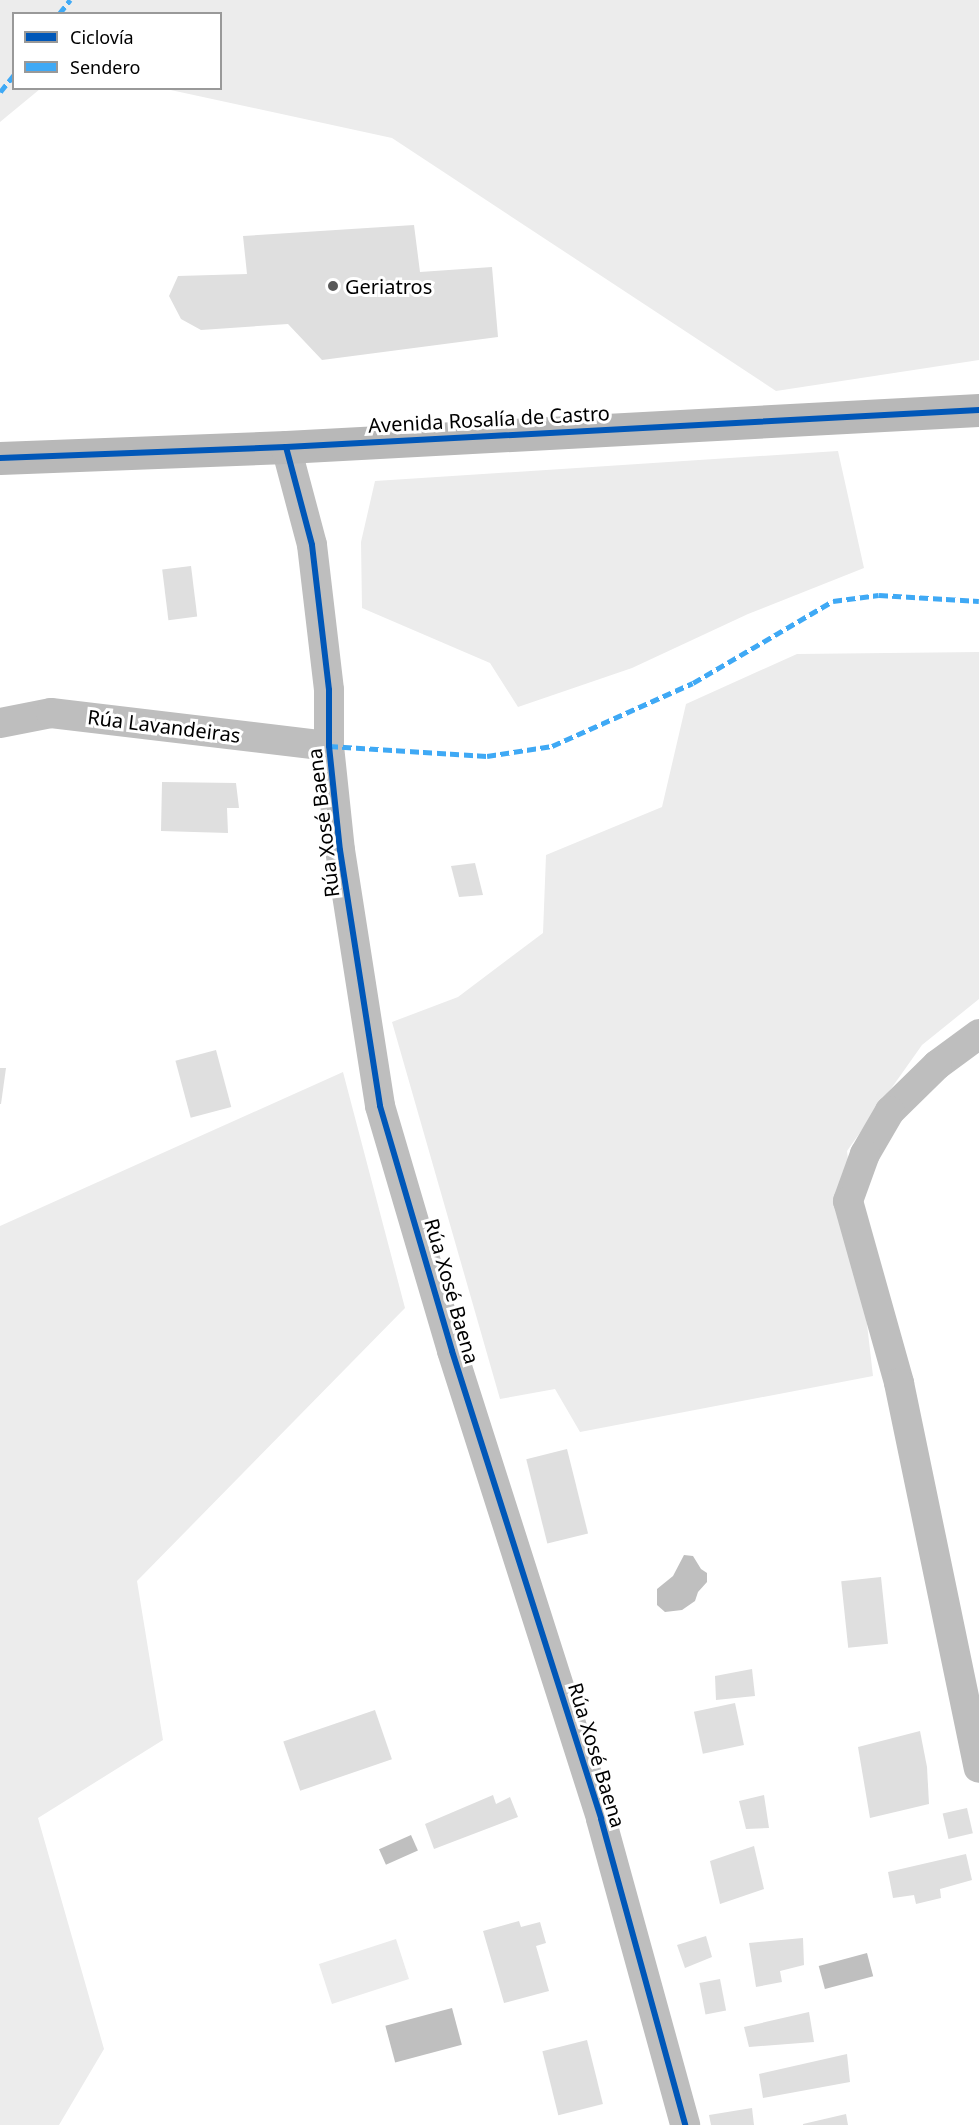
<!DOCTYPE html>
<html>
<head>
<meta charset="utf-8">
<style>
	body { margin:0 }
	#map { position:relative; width:979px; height:2125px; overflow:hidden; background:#fff; font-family:"Noto Sans",sans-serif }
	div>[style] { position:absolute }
	.green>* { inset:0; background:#ececec; transform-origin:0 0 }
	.water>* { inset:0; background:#bfbfbf; transform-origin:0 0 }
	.building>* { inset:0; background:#dfdfdf; transform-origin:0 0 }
	.street>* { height:30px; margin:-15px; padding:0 15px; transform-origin:15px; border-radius:15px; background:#bebebe }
	.secondary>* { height:33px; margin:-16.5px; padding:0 16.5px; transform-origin:16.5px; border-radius:16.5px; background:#b8b8b8 }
	.quiet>* { height:4.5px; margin-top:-2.25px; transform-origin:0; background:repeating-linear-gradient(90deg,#3fa9f5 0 9px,transparent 0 13.5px) }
	.cycleway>* { height:6px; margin:-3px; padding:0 3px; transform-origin:3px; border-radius:3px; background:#0057b8 }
	.dots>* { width:16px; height:16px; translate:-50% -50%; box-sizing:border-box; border:3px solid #fff; border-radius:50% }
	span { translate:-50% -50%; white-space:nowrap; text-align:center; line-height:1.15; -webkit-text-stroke:6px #fff; paint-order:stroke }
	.poi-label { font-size:20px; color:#000 }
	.left { translate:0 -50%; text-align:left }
	.street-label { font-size:20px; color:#000 }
	.legend { position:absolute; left:12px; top:12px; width:210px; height:78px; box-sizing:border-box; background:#fff; border:2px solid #999; margin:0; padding:8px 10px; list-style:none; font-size:18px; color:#000 }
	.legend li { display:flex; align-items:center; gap:12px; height:30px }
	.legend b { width:30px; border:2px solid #999 }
</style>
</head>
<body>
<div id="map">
	<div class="green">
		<i style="clip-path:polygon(0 0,979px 0,979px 360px,776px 391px,392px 138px,166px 89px,220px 88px,220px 14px,14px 14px,14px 88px,40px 89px,0 122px)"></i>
		<i style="clip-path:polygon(838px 451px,864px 568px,748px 614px,632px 668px,518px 707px,490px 663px,362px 608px,361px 542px,375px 481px)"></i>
		<i style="clip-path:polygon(979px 652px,979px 999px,922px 1045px,847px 1151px,873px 1376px,580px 1432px,555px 1389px,500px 1399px,392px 1022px,458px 997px,543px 933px,546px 855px,662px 807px,686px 704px,797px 654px)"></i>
		<i style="clip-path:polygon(343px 1072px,405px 1308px,137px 1581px,163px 1740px,38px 1818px,104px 2049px,59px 2125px,0 2125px,0 1226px)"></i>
		<i style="left:396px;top:1939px;width:42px;height:81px;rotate:72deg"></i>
	</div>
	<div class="water">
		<i style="clip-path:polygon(684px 1555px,693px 1556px,701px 1569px,707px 1573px,707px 1582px,698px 1592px,695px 1601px,682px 1610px,665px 1612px,657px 1605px,657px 1589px,673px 1576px)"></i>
		<i style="left:411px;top:1835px;width:17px;height:35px;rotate:66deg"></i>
		<i style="left:867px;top:1953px;width:24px;height:50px;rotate:75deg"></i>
		<i style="left:452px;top:2008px;width:38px;height:69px;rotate:75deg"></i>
	</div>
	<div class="building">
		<i style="clip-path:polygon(414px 225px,420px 272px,492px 267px,498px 337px,322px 360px,288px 324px,201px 330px,181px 319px,169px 296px,178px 276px,247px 274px,243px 236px)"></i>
		<i style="left:191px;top:566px;width:51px;height:29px;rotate:83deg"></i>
		<i style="clip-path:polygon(162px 782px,236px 783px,239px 808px,227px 808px,228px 833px,161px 831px)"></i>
		<i style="clip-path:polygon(475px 863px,483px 895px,459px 897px,451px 866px)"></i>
		<i style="left:216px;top:1050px;width:59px;height:42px;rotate:75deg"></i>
		<i style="clip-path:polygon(0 1068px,6px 1068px,1px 1104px,0 1104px)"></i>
		<i style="left:567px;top:1449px;width:87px;height:42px;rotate:76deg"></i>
		<i style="left:881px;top:1577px;width:67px;height:40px;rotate:84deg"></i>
		<i style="clip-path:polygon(752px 1669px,755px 1696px,716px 1700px,715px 1676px)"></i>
		<i style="left:735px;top:1703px;width:43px;height:42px;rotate:78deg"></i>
		<i style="left:375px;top:1710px;width:52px;height:97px;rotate:71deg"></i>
		<i style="clip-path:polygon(920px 1731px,927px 1767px,929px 1804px,870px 1818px,858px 1747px)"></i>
		<i style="clip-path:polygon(493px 1795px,496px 1804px,510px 1797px,518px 1817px,434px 1849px,425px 1824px)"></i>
		<i style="clip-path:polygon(764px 1795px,769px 1828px,746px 1829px,739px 1801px)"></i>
		<i style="left:967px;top:1808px;width:26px;height:25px;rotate:77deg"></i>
		<i style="clip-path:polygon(754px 1846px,764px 1889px,720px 1904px,710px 1861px)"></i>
		<i style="clip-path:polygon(966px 1854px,972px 1880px,940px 1889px,941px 1898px,916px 1904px,914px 1895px,893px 1898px,888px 1872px)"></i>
		<i style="clip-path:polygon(519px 1921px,521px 1927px,540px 1922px,546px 1943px,536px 1946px,549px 1991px,504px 2003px,483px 1931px)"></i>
		<i style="clip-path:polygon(706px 1936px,712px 1957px,685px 1968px,677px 1945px)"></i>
		<i style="clip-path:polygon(803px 1938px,804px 1965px,780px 1971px,782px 1982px,756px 1987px,749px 1943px)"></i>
		<i style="left:720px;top:1979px;width:32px;height:21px;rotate:79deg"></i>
		<i style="clip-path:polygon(809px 2012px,814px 2042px,749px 2047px,744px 2027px)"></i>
		<i style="left:587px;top:2040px;width:66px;height:46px;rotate:76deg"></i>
		<i style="clip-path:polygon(847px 2054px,850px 2082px,763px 2098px,759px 2074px)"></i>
		<i style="clip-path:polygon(752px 2108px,754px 2125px,711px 2125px,709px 2115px)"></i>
		<i style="clip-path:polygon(846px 2114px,848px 2125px,803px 2125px,803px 2124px)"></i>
	</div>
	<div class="street">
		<i style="left:286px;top:447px;width:101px;rotate:75.1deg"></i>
		<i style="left:312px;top:545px;width:146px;rotate:83.3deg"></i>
		<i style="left:329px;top:690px;width:56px;rotate:90deg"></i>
		<i style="left:329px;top:746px;width:105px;rotate:84deg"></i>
		<i style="left:340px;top:850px;width:259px;rotate:81.1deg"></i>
		<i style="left:380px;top:1106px;width:255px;rotate:73.6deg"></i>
		<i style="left:452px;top:1351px;width:491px;rotate:72.3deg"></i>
		<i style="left:601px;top:1819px;width:317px;rotate:74.6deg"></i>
		<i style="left:0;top:723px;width:52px;rotate:-11.1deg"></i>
		<i style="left:51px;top:713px;width:280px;rotate:6.8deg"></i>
		<i style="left:979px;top:1034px;width:52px;rotate:143.6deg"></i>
		<i style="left:937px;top:1065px;width:66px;rotate:135.6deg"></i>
		<i style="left:890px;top:1111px;width:50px;rotate:120.2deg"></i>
		<i style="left:865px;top:1154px;width:50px;rotate:109.9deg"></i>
		<i style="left:848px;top:1201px;width:189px;rotate:74.3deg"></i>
		<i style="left:899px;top:1383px;width:393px;rotate:78.3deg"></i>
	</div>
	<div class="secondary">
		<i style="left:0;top:458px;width:286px;rotate:-2.2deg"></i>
		<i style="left:286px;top:447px;width:694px;rotate:-3.06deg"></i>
	</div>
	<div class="quiet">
		<i style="left:59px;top:14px;width:18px;rotate:-52deg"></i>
		<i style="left:0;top:92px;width:22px;rotate:-51deg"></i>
		<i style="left:329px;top:746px;width:158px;rotate:3.6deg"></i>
		<i style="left:487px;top:756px;width:66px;rotate:-8.7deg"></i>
		<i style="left:552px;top:746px;width:154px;rotate:-24.1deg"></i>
		<i style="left:693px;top:683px;width:162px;rotate:-30.4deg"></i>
		<i style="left:833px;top:601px;width:46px;rotate:-7.4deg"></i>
		<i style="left:879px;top:595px;width:100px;rotate:3.4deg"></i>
	</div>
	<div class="cycleway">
		<i style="left:286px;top:447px;width:101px;rotate:75.1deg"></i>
		<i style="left:312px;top:545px;width:146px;rotate:83.3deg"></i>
		<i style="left:329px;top:690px;width:56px;rotate:90deg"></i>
		<i style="left:329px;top:746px;width:105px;rotate:84deg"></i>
		<i style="left:340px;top:850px;width:259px;rotate:81.1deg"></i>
		<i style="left:380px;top:1106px;width:255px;rotate:73.6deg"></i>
		<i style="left:452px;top:1351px;width:491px;rotate:72.3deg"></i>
		<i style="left:601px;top:1819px;width:317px;rotate:74.6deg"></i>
		<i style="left:0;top:458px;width:286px;rotate:-2.2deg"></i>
		<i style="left:286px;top:447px;width:694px;rotate:-3.06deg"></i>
	</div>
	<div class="dots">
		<i style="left:333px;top:286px;background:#595959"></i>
	</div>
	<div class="poi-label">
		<span class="left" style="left:345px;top:286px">Geriatros</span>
	</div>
	<div class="street-label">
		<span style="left:489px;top:419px;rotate:-3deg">Avenida Rosalía de Castro</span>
		<span style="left:164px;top:726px;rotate:7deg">Rúa Lavandeiras</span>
		<span style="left:323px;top:823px;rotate:-97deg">Rúa Xosé Baena</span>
		<span style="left:452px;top:1291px;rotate:74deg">Rúa Xosé Baena</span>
		<span style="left:597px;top:1755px;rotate:73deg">Rúa Xosé Baena</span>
	</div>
	<ul class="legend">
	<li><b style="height:8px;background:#0057b8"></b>Ciclovía</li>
	<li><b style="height:8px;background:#3fa9f5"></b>Sendero</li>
	</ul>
</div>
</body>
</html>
